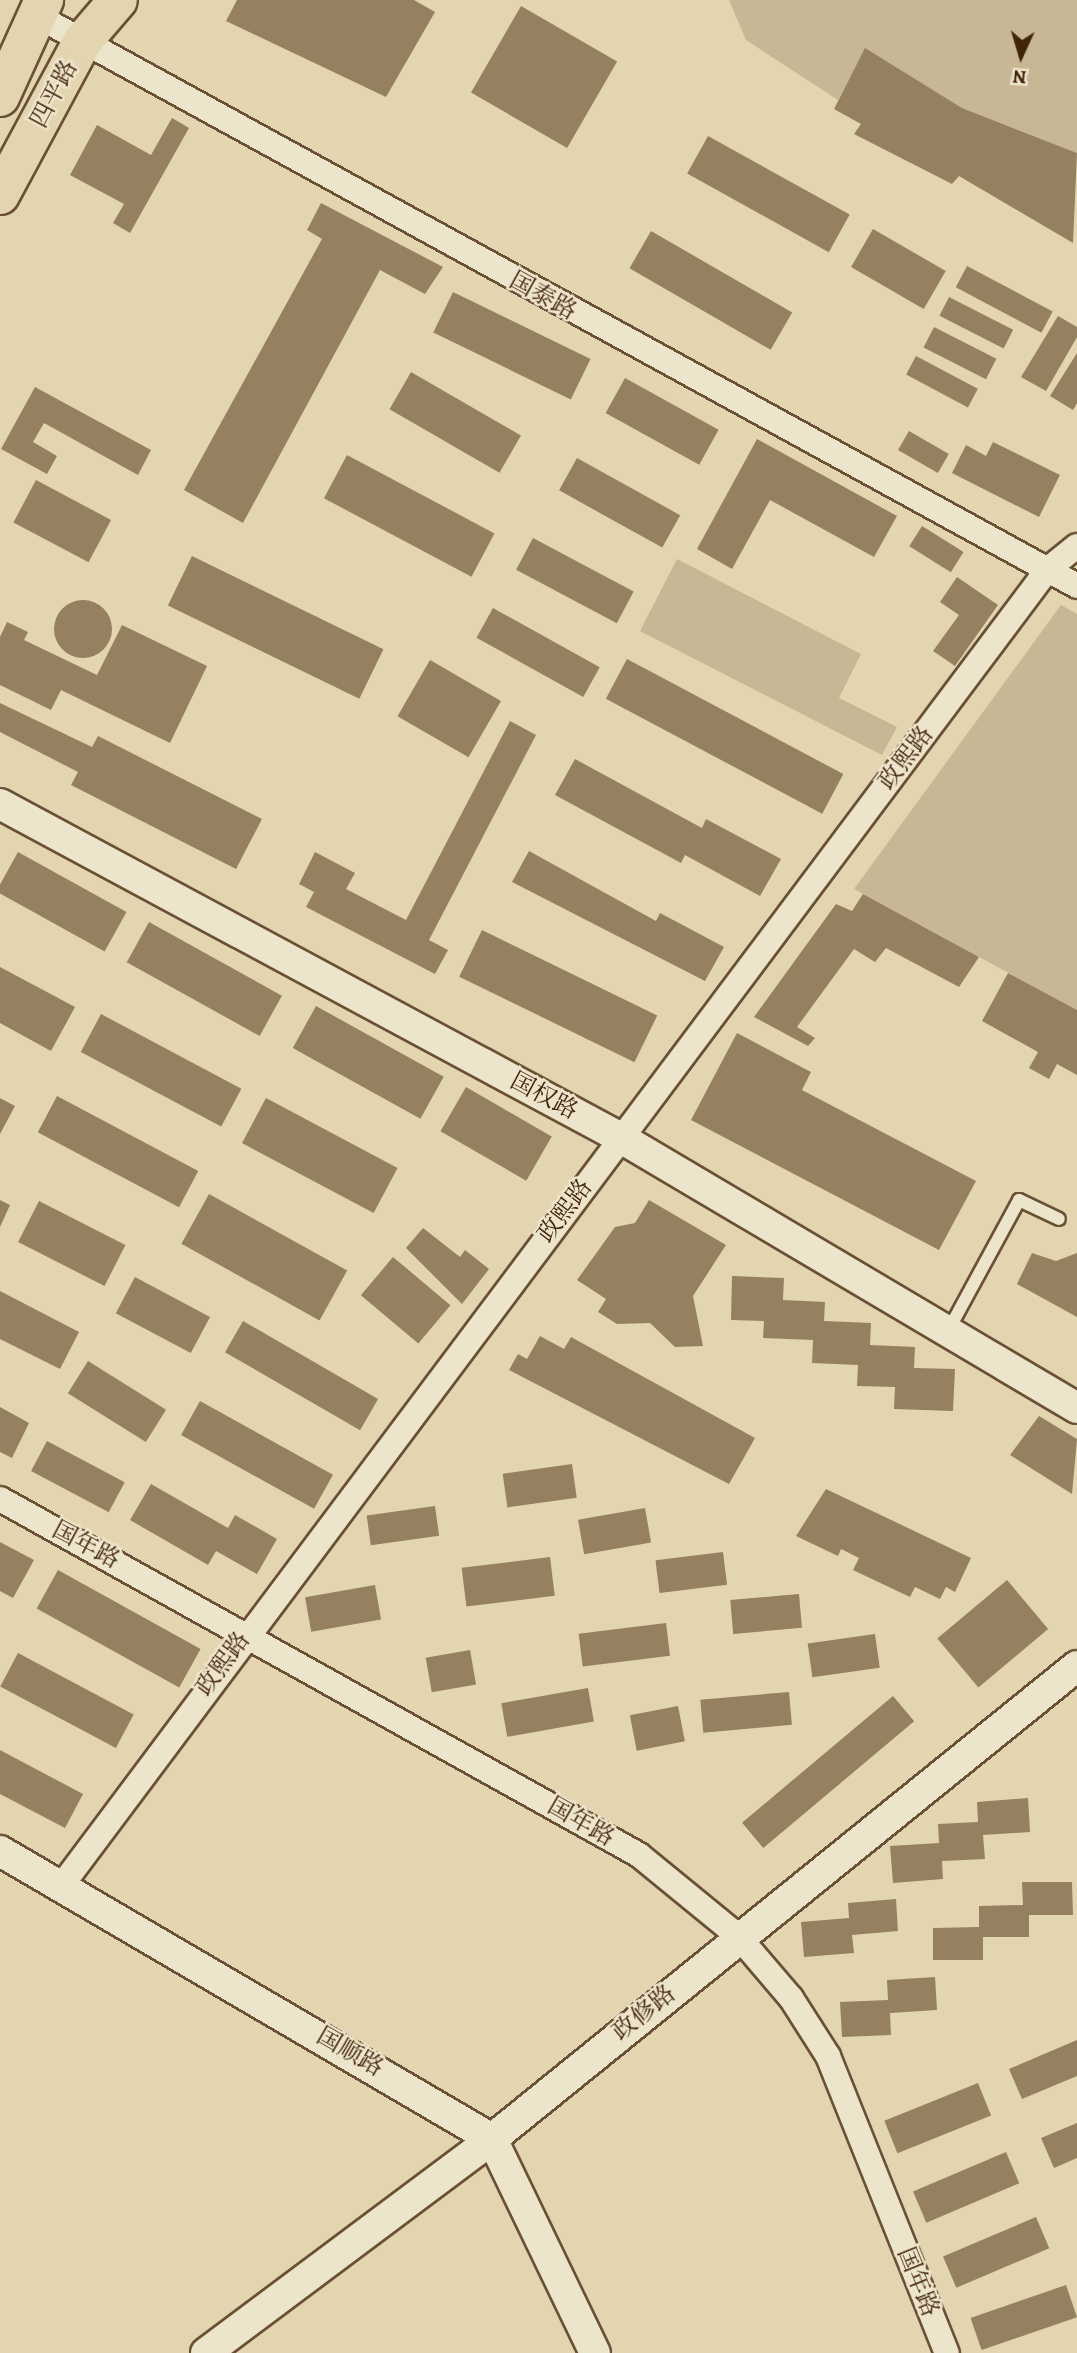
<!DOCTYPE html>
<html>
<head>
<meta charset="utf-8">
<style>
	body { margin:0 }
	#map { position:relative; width:1077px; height:2353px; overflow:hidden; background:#e3d5b0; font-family:Alegreya,"Noto Serif SC",serif }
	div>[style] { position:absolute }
	.green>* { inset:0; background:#c7b794 }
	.building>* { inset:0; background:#958060; transform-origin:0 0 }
	.round { border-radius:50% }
	.roads { filter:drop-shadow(2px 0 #6a5034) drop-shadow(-2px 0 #6a5034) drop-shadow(0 2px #6a5034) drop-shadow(0 -2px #6a5034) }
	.service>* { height:12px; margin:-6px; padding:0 6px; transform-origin:6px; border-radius:6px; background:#ede4cc }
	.minor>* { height:24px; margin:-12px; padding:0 12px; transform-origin:12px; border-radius:12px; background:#ede4cc }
	.tertiary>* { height:30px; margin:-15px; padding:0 15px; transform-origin:15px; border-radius:15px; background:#ede4cc }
	.primary>* { height:38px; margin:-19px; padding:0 19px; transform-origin:19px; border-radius:19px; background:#e3d5b0 }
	span { translate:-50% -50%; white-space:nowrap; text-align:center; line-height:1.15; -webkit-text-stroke:5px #ede4cc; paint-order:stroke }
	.street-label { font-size:24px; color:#41240a }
	.north { position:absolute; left:986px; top:21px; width:70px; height:70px; -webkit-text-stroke:5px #ede4cc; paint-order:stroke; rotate:184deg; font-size:19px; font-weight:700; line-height:28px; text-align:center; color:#41240a }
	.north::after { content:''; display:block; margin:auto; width:24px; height:32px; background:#41240a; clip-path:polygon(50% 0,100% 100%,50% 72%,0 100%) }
</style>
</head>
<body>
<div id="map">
	<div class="green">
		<i style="clip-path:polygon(729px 0,1077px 0,1077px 153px,962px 108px,865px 49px,838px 100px,746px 40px)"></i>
		<i style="clip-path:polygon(677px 559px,861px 654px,839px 698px,897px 727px,882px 755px,640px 631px)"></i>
		<i style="clip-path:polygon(1061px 605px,1077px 614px,1077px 1010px,854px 889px)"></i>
	</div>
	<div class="building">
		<i style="clip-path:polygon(237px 0,414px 0,435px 12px,386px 97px,226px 21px)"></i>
		<i style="left:521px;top:6px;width:111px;height:100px;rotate:30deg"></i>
		<i style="clip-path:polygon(865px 48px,962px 108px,1077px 153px,1073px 243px,959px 176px,952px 184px,854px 134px,861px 124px,834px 109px)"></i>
		<i style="clip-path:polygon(172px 118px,189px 128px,130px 233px,113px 223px,124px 204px,70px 175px,97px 125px,151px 155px)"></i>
		<i style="left:708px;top:136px;width:162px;height:43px;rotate:29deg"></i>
		<i style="clip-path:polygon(321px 203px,443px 267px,425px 294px,380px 270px,243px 523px,184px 490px,322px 239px,307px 230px)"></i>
		<i style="left:873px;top:229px;width:84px;height:44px;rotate:30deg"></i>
		<i style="left:651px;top:231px;width:163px;height:43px;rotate:30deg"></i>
		<i style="left:967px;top:266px;width:97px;height:24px;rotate:28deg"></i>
		<i style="left:453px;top:292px;width:153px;height:45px;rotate:26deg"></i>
		<i style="left:949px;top:297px;width:72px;height:21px;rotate:27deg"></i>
		<i style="clip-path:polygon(1058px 316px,1077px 327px,1077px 337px,1046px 391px,1021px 377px)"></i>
		<i style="left:934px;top:327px;width:70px;height:23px;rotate:27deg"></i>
		<i style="clip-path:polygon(1077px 353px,1077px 403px,1073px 410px,1050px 396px)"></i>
		<i style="left:916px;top:356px;width:70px;height:21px;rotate:28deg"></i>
		<i style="left:411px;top:372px;width:127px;height:43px;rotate:30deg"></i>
		<i style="left:625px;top:378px;width:107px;height:40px;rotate:29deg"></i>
		<i style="clip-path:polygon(35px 387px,151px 450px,138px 475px,44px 423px,33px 442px,57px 456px,47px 474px,1px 449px)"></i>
		<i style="left:909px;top:431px;width:46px;height:22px;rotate:30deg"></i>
		<i style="clip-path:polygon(757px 439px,897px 516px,874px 557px,770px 500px,732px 569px,697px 549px)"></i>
		<i style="clip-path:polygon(993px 442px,1060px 475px,1039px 517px,952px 473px,966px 445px,986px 456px)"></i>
		<i style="left:347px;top:455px;width:167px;height:49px;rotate:28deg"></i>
		<i style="left:577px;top:458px;width:118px;height:37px;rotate:29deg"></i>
		<i style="left:36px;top:480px;width:85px;height:48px;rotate:28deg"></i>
		<i style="left:922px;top:526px;width:49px;height:24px;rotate:32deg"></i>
		<i style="left:533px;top:538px;width:114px;height:36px;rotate:28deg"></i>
		<i style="left:192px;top:556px;width:213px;height:55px;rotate:26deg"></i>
		<i style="clip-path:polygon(957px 577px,998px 605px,955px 666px,933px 651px,959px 615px,940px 602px)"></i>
		<i class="round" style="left:54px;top:600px;width:58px;height:58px"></i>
		<i style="left:493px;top:608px;width:122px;height:34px;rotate:29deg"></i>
		<i style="clip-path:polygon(7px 622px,28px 632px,24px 640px,97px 675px,122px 625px,207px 666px,170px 743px,61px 690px,51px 710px,0 685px,0 637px)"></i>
		<i style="left:627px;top:659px;width:245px;height:45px;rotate:28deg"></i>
		<i style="left:430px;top:660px;width:82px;height:65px;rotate:30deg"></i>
		<i style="clip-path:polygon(0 703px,92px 747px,98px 736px,262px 819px,236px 869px,71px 785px,78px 772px,0 732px)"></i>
		<i style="clip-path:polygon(510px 721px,536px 735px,429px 940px,448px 950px,435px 974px,306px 907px,314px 892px,299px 884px,315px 852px,355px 873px,346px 889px,406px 920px)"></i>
		<i style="clip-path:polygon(575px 759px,702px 828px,706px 819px,781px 859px,760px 896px,685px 855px,681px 863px,555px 795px)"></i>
		<i style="clip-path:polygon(529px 851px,656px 921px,660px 913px,724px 947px,705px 981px,512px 882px)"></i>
		<i style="left:18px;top:852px;width:124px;height:45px;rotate:29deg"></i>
		<i style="clip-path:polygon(863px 894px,979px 957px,959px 987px,886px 948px,875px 962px,854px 949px,797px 1027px,815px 1038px,808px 1046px,754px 1017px,836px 904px,852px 911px)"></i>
		<i style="left:149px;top:922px;width:152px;height:46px;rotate:29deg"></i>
		<i style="left:482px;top:930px;width:195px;height:52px;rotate:26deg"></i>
		<i style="clip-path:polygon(0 967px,75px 1007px,51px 1051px,0 1023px)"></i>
		<i style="clip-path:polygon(1008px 973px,1077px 1010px,1077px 1075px,1057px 1064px,1049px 1079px,1029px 1068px,1038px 1052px,982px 1021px)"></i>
		<i style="left:316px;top:1006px;width:146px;height:48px;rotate:29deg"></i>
		<i style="left:101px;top:1014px;width:159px;height:43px;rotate:28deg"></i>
		<i style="clip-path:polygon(737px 1033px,811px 1072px,802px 1090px,976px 1181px,939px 1250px,691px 1120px)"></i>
		<i style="left:466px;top:1087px;width:99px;height:51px;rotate:30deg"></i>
		<i style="left:57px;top:1096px;width:160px;height:41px;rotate:28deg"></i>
		<i style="clip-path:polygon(0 1098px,15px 1106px,0 1134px)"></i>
		<i style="left:266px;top:1098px;width:149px;height:51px;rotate:28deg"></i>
		<i style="left:209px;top:1194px;width:158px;height:57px;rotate:29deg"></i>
		<i style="clip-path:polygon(0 1200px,10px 1205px,0 1227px)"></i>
		<i style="clip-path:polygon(649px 1200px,726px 1245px,693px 1296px,703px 1346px,675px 1347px,650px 1323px,617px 1324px,598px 1312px,606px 1299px,577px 1280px,615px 1227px,635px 1223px)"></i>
		<i style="left:39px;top:1201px;width:97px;height:46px;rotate:27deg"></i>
		<i style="clip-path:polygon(423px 1228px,460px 1257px,465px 1250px,489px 1269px,462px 1304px,406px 1248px)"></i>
		<i style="clip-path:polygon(1032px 1253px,1056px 1261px,1077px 1253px,1077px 1317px,1017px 1284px)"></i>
		<i style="left:393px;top:1257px;width:75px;height:50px;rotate:40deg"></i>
		<i style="clip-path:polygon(732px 1276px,784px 1278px,783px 1300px,825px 1302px,824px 1321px,871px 1323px,870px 1345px,915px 1347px,914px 1368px,955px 1369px,953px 1411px,894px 1409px,895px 1387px,857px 1386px,858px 1365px,812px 1363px,813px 1340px,763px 1338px,764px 1321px,731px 1320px)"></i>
		<i style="left:135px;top:1277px;width:85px;height:41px;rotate:28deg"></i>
		<i style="clip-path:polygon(0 1291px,79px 1332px,60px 1369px,0 1339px)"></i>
		<i style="left:243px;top:1321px;width:156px;height:36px;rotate:30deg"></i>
		<i style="clip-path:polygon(540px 1336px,564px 1349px,571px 1337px,755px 1438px,729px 1484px,509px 1370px,518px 1354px,527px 1359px)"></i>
		<i style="left:88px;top:1361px;width:92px;height:38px;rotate:32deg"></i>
		<i style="left:200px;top:1401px;width:152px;height:39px;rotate:29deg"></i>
		<i style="clip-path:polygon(0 1407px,29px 1423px,12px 1458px,0 1452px)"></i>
		<i style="clip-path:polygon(1039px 1416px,1077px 1439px,1072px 1494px,1010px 1455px)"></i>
		<i style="left:47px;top:1441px;width:88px;height:34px;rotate:28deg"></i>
		<i style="left:572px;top:1464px;width:34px;height:70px;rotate:82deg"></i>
		<i style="clip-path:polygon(151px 1484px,228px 1528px,235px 1515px,277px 1539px,257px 1574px,216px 1551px,208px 1565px,130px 1520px)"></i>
		<i style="clip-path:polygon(826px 1489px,971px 1558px,955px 1592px,946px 1587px,940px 1599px,915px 1587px,910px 1597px,853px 1570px,859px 1558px,841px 1549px,838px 1556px,796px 1536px)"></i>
		<i style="left:435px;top:1506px;width:30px;height:69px;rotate:82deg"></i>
		<i style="left:645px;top:1508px;width:35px;height:68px;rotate:80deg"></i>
		<i style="clip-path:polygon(0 1542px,34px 1560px,13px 1598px,0 1591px)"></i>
		<i style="left:723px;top:1552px;width:33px;height:68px;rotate:83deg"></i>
		<i style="left:550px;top:1557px;width:39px;height:89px;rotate:83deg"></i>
		<i style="left:58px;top:1570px;width:163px;height:44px;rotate:29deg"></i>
		<i style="left:1007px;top:1580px;width:64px;height:91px;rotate:50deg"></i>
		<i style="left:375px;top:1585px;width:35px;height:71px;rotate:80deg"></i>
		<i style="left:799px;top:1594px;width:34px;height:69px;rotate:85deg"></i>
		<i style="left:666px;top:1623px;width:33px;height:88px;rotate:83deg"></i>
		<i style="left:875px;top:1634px;width:34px;height:68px;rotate:82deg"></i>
		<i style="left:470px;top:1650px;width:35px;height:45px;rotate:80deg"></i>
		<i style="left:18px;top:1653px;width:131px;height:38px;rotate:28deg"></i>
		<i style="left:588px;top:1688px;width:34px;height:88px;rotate:80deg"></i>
		<i style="left:789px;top:1692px;width:33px;height:89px;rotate:85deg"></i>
		<i style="left:893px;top:1696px;width:33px;height:197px;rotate:50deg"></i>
		<i style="left:678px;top:1706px;width:36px;height:49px;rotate:79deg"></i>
		<i style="clip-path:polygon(0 1750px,83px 1794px,65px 1828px,0 1794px)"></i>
		<i style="clip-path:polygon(1028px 1798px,1030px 1832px,983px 1835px,985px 1859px,942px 1861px,943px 1879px,893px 1883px,890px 1846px,939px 1843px,938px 1824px,978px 1822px,977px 1802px)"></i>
		<i style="clip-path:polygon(1022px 1882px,1072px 1882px,1073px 1915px,1029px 1915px,1029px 1937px,983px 1937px,983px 1960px,933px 1960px,933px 1928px,979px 1927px,979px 1906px,1023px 1905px)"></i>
		<i style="clip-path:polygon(896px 1899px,898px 1931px,852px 1935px,854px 1953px,804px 1957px,801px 1922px,849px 1918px,848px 1903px)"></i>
		<i style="clip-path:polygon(935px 1977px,937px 2010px,890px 2013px,891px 2035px,842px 2037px,840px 2002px,888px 2000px,887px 1980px)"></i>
		<i style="clip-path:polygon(1077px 2040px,1077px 2076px,1022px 2099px,1009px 2069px)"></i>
		<i style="left:978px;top:2083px;width:35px;height:101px;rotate:68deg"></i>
		<i style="clip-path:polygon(1077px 2123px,1077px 2158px,1054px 2168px,1041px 2138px)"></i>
		<i style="left:1006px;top:2152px;width:34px;height:101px;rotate:67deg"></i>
		<i style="left:1036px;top:2217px;width:34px;height:101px;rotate:67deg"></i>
		<i style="left:1066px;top:2285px;width:34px;height:101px;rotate:71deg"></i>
	</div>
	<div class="roads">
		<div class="service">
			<i style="left:948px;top:1331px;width:149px;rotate:-61.5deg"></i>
			<i style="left:1019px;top:1200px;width:44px;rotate:25.4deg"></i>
		</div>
		<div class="minor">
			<i style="left:41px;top:18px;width:1181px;rotate:28.73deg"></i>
			<i style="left:0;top:1499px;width:731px;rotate:29.12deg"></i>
			<i style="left:639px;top:1855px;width:128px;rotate:39.3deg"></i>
			<i style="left:738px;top:1936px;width:82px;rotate:49.5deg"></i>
			<i style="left:791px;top:1998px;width:69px;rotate:57.5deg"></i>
			<i style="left:828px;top:2056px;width:320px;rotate:68.2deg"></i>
			<i style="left:62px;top:1885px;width:1643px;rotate:-53.16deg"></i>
			<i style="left:1047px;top:570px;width:38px;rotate:-39deg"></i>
		</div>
		<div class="tertiary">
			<i style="left:0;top:804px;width:705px;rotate:28.27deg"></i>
			<i style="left:621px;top:1138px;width:530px;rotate:30.63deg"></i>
			<i style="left:0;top:1851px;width:570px;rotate:30.34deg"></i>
			<i style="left:492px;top:2139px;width:237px;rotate:64.3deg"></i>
			<i style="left:206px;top:2353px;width:357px;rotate:-36.8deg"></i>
			<i style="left:492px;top:2139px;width:752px;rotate:-38.96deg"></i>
		</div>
		<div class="primary">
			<i style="left:0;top:97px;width:107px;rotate:-65.6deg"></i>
			<i style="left:0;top:195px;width:174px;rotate:-61.8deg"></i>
			<i style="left:82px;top:42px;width:55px;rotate:-49.4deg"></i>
		</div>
	</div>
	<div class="street-label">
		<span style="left:54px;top:94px;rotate:-62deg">四平路</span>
		<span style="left:543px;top:296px;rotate:29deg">国泰路</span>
		<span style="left:906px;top:758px;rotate:-53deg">政熙路</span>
		<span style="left:544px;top:1096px;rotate:28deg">国权路</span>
		<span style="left:565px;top:1211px;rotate:-53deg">政熙路</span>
		<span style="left:86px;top:1545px;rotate:28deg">国年路</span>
		<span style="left:223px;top:1664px;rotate:-54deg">政熙路</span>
		<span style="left:581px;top:1822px;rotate:30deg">国年路</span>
		<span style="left:644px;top:2013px;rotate:-39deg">政修路</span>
		<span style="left:350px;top:2052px;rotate:30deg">国顺路</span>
		<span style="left:918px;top:2282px;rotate:68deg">国年路</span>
	</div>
	<div class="north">N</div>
</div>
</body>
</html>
